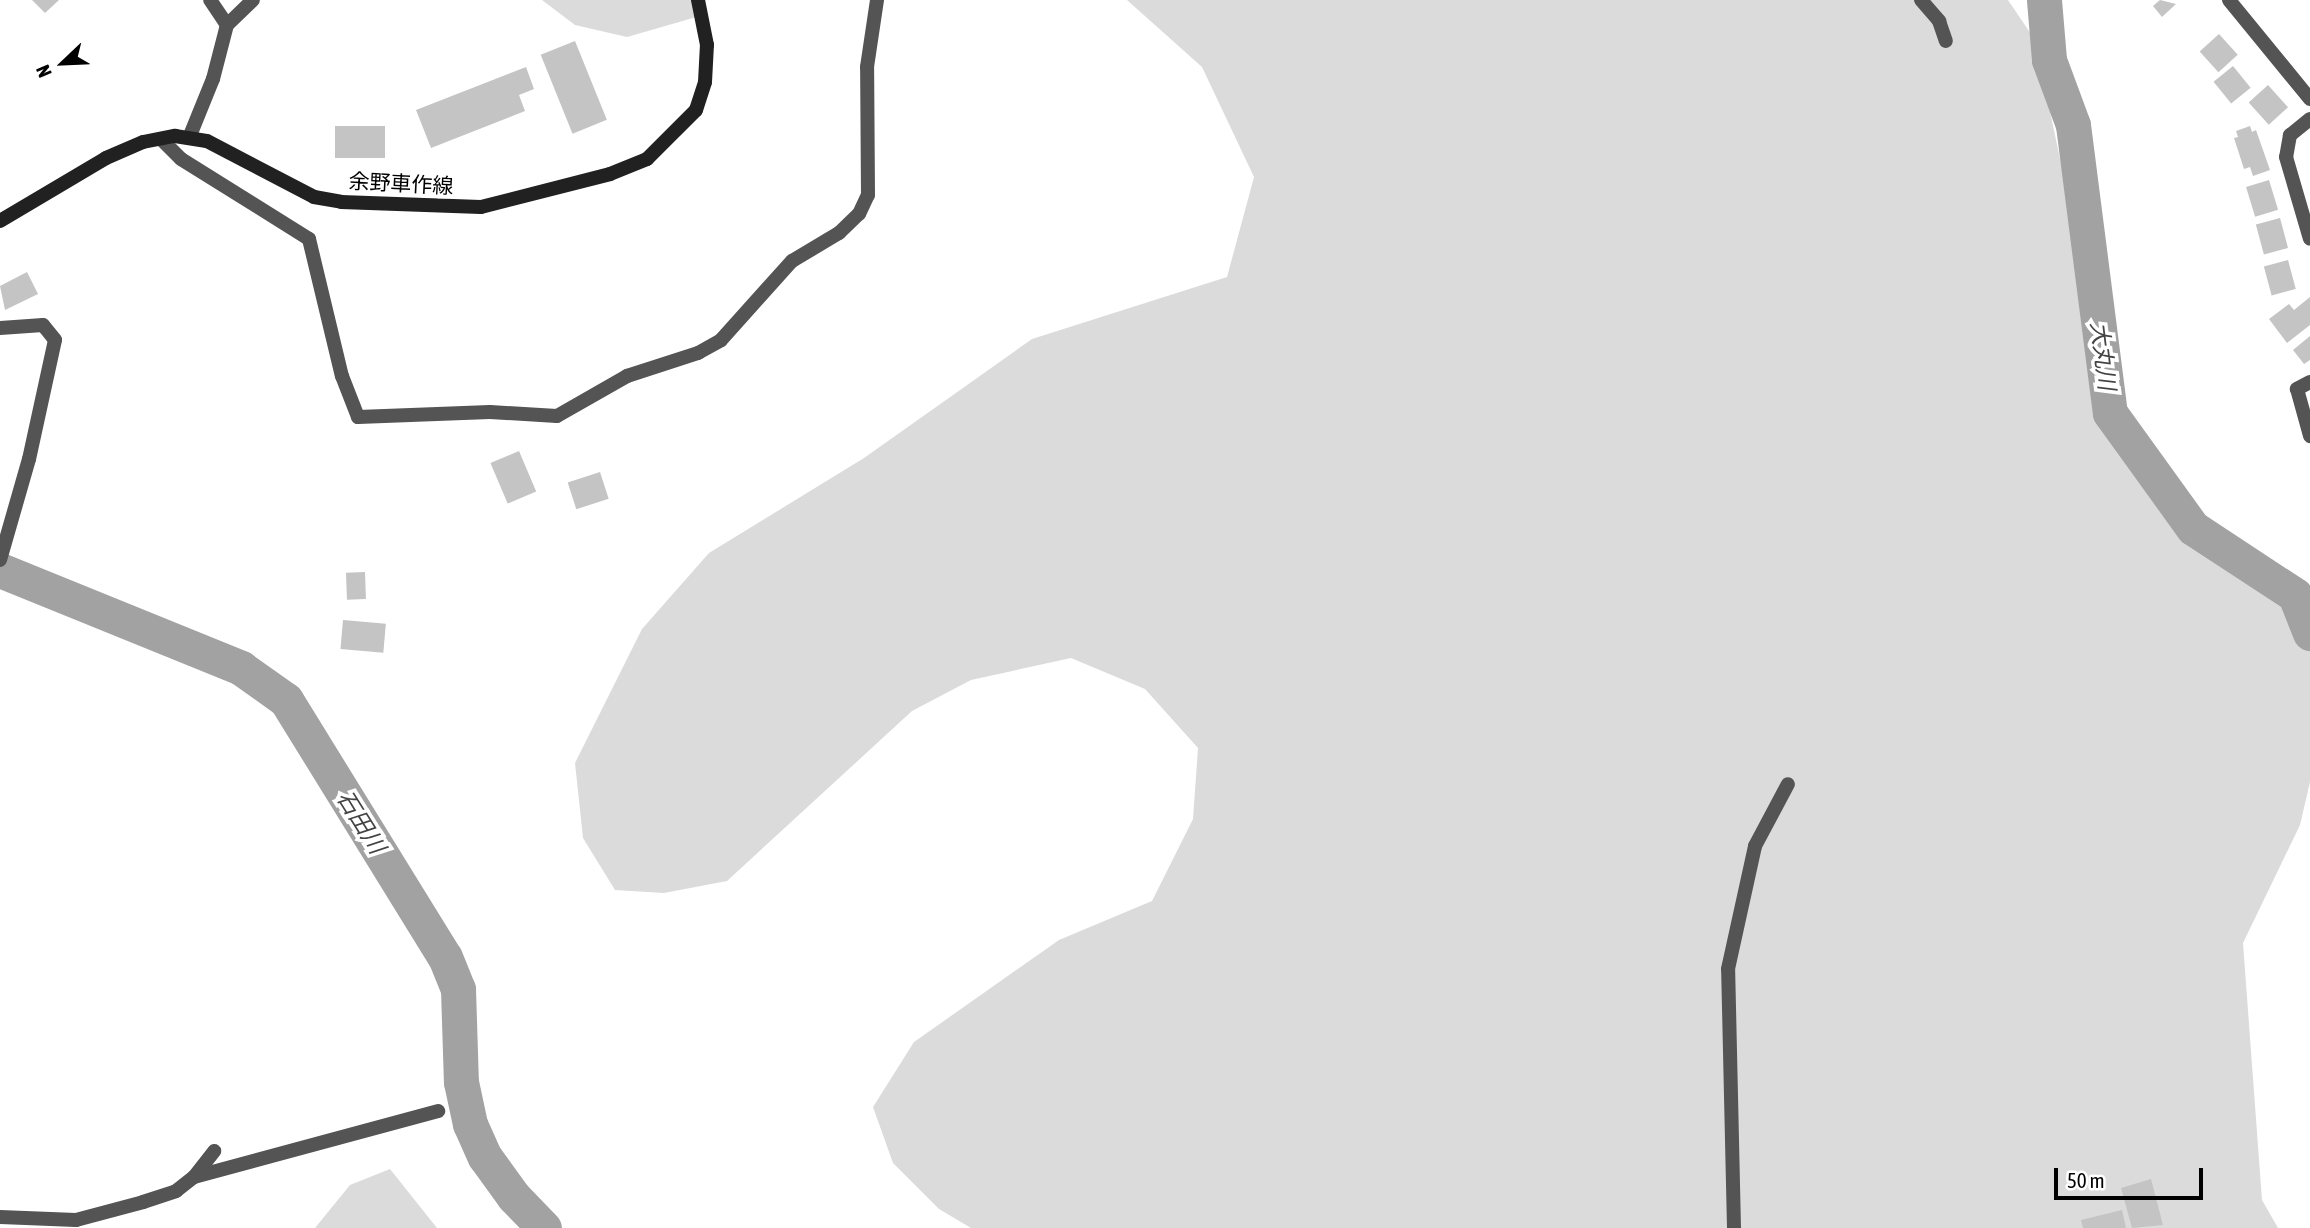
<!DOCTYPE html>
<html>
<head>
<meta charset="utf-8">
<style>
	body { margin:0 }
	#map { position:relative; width:2310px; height:1228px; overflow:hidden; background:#fff; font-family:"Asap Condensed","Noto Sans JP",sans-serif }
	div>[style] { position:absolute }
	.green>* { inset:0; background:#dbdbdb }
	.river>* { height:35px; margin:-17.5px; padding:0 17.5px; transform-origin:17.5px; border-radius:17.5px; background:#a2a2a2 }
	.building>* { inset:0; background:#c4c4c4; transform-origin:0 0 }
	.minor>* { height:14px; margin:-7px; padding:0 7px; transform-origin:7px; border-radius:7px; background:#545454 }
	.secondary>* { height:14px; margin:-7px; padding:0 7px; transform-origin:7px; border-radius:7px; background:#212121 }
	span { translate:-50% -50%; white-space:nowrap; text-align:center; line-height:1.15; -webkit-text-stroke:7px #fff; paint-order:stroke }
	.street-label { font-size:21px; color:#000 }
	.water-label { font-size:23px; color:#434343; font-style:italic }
	.north { position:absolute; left:28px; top:28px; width:70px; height:70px; -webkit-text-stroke:5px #fff; paint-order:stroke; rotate:247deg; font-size:19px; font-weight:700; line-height:28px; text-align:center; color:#000 }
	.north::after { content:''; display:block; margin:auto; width:24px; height:32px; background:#000; clip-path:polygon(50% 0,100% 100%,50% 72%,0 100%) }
	.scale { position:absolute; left:2054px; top:1168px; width:149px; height:32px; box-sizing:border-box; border:4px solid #000; border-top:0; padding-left:9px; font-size:21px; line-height:24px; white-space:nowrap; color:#000; -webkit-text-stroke:5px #fff; paint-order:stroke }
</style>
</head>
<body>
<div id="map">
	<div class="green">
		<i style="clip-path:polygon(542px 0,704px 0,700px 16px,627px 37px,575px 25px)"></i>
		<i style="clip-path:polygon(1127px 0,2008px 0,2035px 40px,2080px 254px,2116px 384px,2157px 468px,2310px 620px,2310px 782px,2300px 825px,2243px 943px,2262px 1200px,2278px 1228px,971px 1228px,939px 1209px,893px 1163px,873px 1107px,914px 1042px,1059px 940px,1152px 901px,1193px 819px,1198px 748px,1145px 689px,1071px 658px,971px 680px,912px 711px,727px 881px,664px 893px,615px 890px,583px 838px,575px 763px,642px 629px,709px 553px,864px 458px,1032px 339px,1227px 277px,1254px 177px,1202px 67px)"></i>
		<i style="clip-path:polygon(390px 1169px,437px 1228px,315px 1228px,350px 1185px)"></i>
	</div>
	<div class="river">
		<i style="left:2044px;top:0;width:60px;rotate:85.2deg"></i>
		<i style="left:2049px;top:60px;width:69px;rotate:69.7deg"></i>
		<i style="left:2073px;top:125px;width:290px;rotate:82.7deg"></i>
		<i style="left:2110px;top:413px;width:142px;rotate:54.2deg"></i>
		<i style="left:2193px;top:528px;width:122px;rotate:33.3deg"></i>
		<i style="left:2295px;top:595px;width:41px;rotate:68.5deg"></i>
		<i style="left:0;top:570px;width:260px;rotate:22.1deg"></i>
		<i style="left:241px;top:668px;width:55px;rotate:35.4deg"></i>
		<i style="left:286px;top:700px;width:302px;rotate:58.3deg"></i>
		<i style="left:445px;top:957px;width:35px;rotate:68deg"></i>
		<i style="left:458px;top:989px;width:93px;rotate:88.2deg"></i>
		<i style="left:461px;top:1082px;width:43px;rotate:77.9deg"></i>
		<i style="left:470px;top:1124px;width:36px;rotate:66deg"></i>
		<i style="left:485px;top:1157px;width:49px;rotate:54.1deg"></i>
		<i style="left:514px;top:1197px;width:43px;rotate:45.9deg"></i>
	</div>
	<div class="building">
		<i style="clip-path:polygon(32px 0,59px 0,45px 13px)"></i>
		<i style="clip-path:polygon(2160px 0,2176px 4px,2162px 17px,2153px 6px)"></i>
		<i style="left:2219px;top:34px;width:28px;height:26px;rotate:48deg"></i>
		<i style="left:575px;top:41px;width:85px;height:37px;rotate:68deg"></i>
		<i style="left:2233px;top:66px;width:28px;height:25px;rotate:51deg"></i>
		<i style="clip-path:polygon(526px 67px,534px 89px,519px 95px,525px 111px,431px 148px,416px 110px)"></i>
		<i style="left:2268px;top:85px;width:30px;height:26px;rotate:48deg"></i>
		<i style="left:335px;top:126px;width:50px;height:32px"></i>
		<i style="clip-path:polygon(2250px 126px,2252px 132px,2256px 130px,2270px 170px,2253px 176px,2250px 167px,2244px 169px,2234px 138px,2238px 137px,2236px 131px)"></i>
		<i style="left:2269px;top:180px;width:31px;height:24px;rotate:73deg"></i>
		<i style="left:2280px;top:218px;width:31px;height:25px;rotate:75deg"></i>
		<i style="left:2288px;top:260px;width:30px;height:25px;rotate:75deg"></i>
		<i style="clip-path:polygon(27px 272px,38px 294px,5px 310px,0 286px)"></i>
		<i style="clip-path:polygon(2310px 297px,2310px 325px,2287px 343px,2269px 319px,2289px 304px,2294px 310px)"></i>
		<i style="clip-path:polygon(2310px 336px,2310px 360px,2304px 364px,2293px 350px)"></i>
		<i style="left:519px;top:451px;width:44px;height:31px;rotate:67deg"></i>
		<i style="left:600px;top:472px;width:28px;height:34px;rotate:72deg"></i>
		<i style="left:365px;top:572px;width:27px;height:19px;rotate:88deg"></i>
		<i style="left:343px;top:620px;width:43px;height:29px;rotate:5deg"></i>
		<i style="clip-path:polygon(2151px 1179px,2163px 1225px,2132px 1228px,2121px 1188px)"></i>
		<i style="clip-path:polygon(2122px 1210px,2126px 1228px,2083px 1228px,2081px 1220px)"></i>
	</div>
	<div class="minor">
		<i style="left:1921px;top:0;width:28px;rotate:49deg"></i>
		<i style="left:1939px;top:21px;width:21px;rotate:71deg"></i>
		<i style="left:2229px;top:0;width:128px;rotate:50.7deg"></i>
		<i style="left:227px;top:25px;width:36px;rotate:-44deg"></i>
		<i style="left:2310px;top:119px;width:26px;rotate:141deg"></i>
		<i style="left:2290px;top:135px;width:22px;rotate:100deg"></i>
		<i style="left:2286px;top:157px;width:85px;rotate:73.7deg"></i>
		<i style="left:189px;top:138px;width:64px;rotate:-67.9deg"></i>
		<i style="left:213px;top:79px;width:56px;rotate:-75.5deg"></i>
		<i style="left:227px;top:25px;width:30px;rotate:-124deg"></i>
		<i style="left:161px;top:139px;width:28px;rotate:45deg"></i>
		<i style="left:181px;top:159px;width:151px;rotate:32deg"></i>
		<i style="left:309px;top:239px;width:141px;rotate:76.5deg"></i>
		<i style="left:342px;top:376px;width:44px;rotate:68.7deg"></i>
		<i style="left:358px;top:417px;width:132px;rotate:-2.2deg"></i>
		<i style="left:490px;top:412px;width:67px;rotate:3.4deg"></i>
		<i style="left:557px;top:416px;width:81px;rotate:-29.7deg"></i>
		<i style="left:627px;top:376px;width:75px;rotate:-17.9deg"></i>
		<i style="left:698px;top:353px;width:26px;rotate:-29deg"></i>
		<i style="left:721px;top:340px;width:106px;rotate:-48.1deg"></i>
		<i style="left:792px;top:261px;width:55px;rotate:-30.8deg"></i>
		<i style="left:839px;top:233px;width:28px;rotate:-44deg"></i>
		<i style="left:859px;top:214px;width:21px;rotate:-65deg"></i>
		<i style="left:868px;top:195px;width:128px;rotate:-90.4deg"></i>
		<i style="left:867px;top:67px;width:68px;rotate:-81.5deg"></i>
		<i style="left:0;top:328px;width:43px;rotate:-4deg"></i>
		<i style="left:43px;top:325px;width:19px;rotate:51deg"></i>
		<i style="left:55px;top:340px;width:122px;rotate:102.3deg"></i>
		<i style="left:29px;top:459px;width:105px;rotate:106deg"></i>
		<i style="left:2310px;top:382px;width:15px;rotate:152deg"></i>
		<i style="left:2297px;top:389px;width:49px;rotate:74.5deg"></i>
		<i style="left:194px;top:1177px;width:253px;rotate:-15.1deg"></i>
		<i style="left:0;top:1217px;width:76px;rotate:2.3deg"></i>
		<i style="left:76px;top:1220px;width:69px;rotate:-15deg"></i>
		<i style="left:143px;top:1202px;width:35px;rotate:-18deg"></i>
		<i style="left:176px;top:1191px;width:23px;rotate:-38deg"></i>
		<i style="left:194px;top:1177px;width:33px;rotate:-52deg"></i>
		<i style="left:1734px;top:1228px;width:259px;rotate:-91.3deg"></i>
		<i style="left:1728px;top:969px;width:126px;rotate:-77.6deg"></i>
		<i style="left:1755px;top:846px;width:70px;rotate:-62deg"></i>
	</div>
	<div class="secondary">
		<i style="left:0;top:221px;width:123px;rotate:-30.7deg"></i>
		<i style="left:106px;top:158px;width:40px;rotate:-23.4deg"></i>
		<i style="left:143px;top:142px;width:33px;rotate:-11deg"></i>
		<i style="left:175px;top:136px;width:32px;rotate:9deg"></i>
		<i style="left:207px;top:141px;width:121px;rotate:27.6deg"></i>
		<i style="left:314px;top:197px;width:27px;rotate:10deg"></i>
		<i style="left:341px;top:202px;width:140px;rotate:2deg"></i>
		<i style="left:481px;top:207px;width:133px;rotate:-14.3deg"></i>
		<i style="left:610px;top:174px;width:40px;rotate:-22deg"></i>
		<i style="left:647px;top:159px;width:69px;rotate:-45deg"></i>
		<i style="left:696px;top:110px;width:29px;rotate:-72deg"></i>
		<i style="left:705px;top:82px;width:37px;rotate:-87deg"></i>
		<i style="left:707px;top:45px;width:46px;rotate:-101.3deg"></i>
	</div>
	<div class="street-label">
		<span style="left:401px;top:183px;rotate:3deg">余野車作線</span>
	</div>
	<div class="water-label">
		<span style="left:2103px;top:356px;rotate:83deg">大丸川</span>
		<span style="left:361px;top:822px;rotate:58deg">石田川</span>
	</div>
	<div class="north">N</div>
	<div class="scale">50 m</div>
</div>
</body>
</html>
